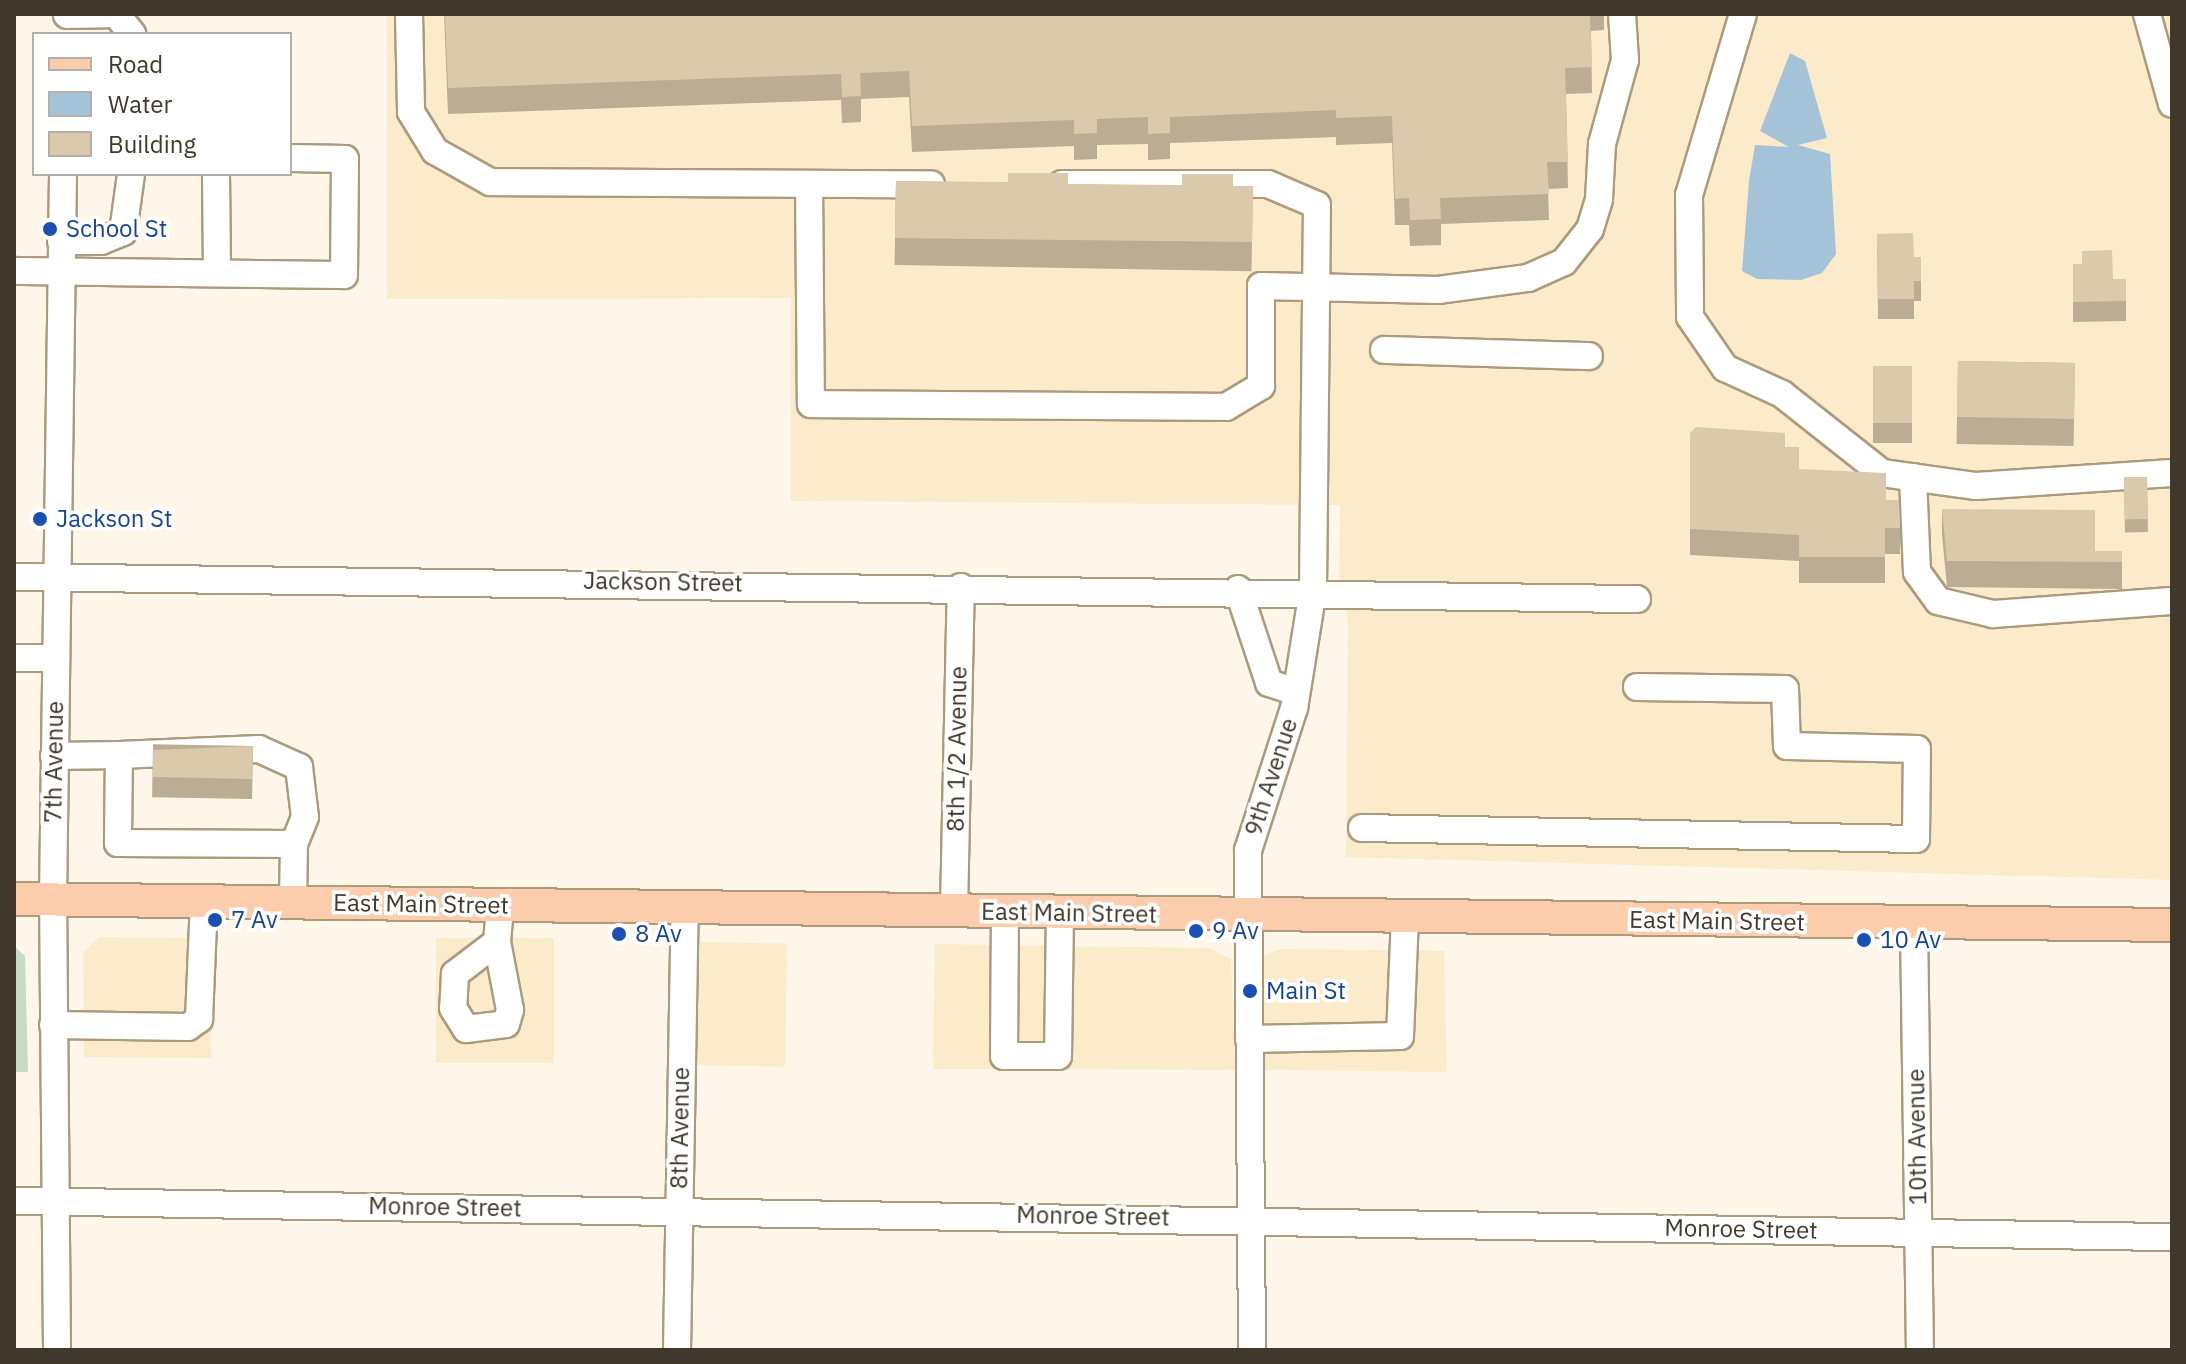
<!DOCTYPE html>
<html>
<head>
<meta charset="utf-8">
<style>
	body { margin:0 }
	#map { position:relative; width:2186px; height:1364px; overflow:hidden; background:#fdf6e9; font-family:"IBM Plex Sans",sans-serif }
	div>[style] { position:absolute }
	.built>* { inset:0; background:#fcebcb; transform-origin:0 0 }
	.green>* { inset:0; background:#c6dac4 }
	.water>* { inset:0; background:#a5c3d8 }
	.roads { filter:drop-shadow(2px 0 #ab9b7c) drop-shadow(-2px 0 #ab9b7c) drop-shadow(0 2px #ab9b7c) drop-shadow(0 -2px #ab9b7c) }
	.minor>* { height:26px; margin:-13px; padding:0 13px; transform-origin:13px; border-radius:13px; background:#fff }
	.major>* { height:32px; margin:-16px; padding:0 16px; transform-origin:16px; border-radius:16px; background:#fbcdad }
	.wall>* { inset:0; background:#bbad93; transform-origin:0 0 }
	.building>* { inset:0; background:#dac9ab; transform-origin:0 0 }
	.dots>* { width:22px; height:22px; translate:-50% -50%; box-sizing:border-box; border:4px solid #fff; border-radius:50% }
	span { translate:-50% -50%; white-space:nowrap; text-align:center; line-height:1.15; -webkit-text-stroke:7px #fff; paint-order:stroke }
	.transit-label { font-size:24px; color:#164399 }
	.left { translate:0 -50%; text-align:left }
	.street-label { font-size:24px; color:#3f382b }
	.frame { position:absolute; inset:0; border:16px solid #3f382b; pointer-events:none }
	.legend { position:absolute; left:32px; top:32px; width:260px; height:144px; box-sizing:border-box; background:#fff; border:2px solid #b2afaa; margin:0; padding:10px 14px; list-style:none; font-size:24px; color:#3f382b }
	.legend li { display:flex; align-items:center; gap:16px; height:40px }
	.legend b { width:40px; border:2px solid #b2afaa }
</style>
</head>
<body>
<div id="map">
	<div class="built">
		<i style="clip-path:polygon(387px 14px,2172px 14px,2172px 880px,1346px 857px,1348px 622px,1339px 573px,1340px 505px,791px 501px,791px 298px,387px 299px)"></i>
		<i style="clip-path:polygon(99px 937px,210px 938px,211px 1058px,84px 1057px,83px 953px)"></i>
		<i style="left:436px;top:938px;width:118px;height:125px"></i>
		<i style="left:697px;top:942px;width:90px;height:123px;rotate:1deg"></i>
		<i style="clip-path:polygon(935px 944px,1209px 948px,1231px 959px,1235px 1070px,933px 1069px)"></i>
		<i style="clip-path:polygon(1280px 949px,1444px 951px,1447px 1072px,1263px 1070px,1261px 957px)"></i>
	</div>
	<div class="green">
		<i style="clip-path:polygon(14px 946px,25px 956px,28px 1072px,14px 1072px)"></i>
	</div>
	<div class="water">
		<i style="clip-path:polygon(1790px 53px,1805px 61px,1827px 138px,1798px 145px,1830px 154px,1836px 254px,1822px 273px,1801px 280px,1757px 279px,1742px 271px,1749px 181px,1755px 145px,1789px 147px,1760px 131px)"></i>
	</div>
	<div class="roads">
		<div class="minor">
			<i style="left:116px;top:14px;width:26px;rotate:51deg"></i>
			<i style="left:409px;top:14px;width:98px;rotate:88.8deg"></i>
			<i style="left:411px;top:112px;width:46px;rotate:58.4deg"></i>
			<i style="left:435px;top:151px;width:63px;rotate:29.4deg"></i>
			<i style="left:490px;top:182px;width:441px;rotate:0.3deg"></i>
			<i style="left:1743px;top:14px;width:189px;rotate:106.6deg"></i>
			<i style="left:1689px;top:195px;width:122px;rotate:89.5deg"></i>
			<i style="left:1690px;top:317px;width:62px;rotate:55.5deg"></i>
			<i style="left:1725px;top:368px;width:63px;rotate:24.5deg"></i>
			<i style="left:1782px;top:394px;width:127px;rotate:38.3deg"></i>
			<i style="left:1882px;top:473px;width:95px;rotate:7.9deg"></i>
			<i style="left:1976px;top:486px;width:196px;rotate:-3.8deg"></i>
			<i style="left:2147px;top:14px;width:93px;rotate:74.5deg"></i>
			<i style="left:67px;top:15px;width:39px;rotate:-1deg"></i>
			<i style="left:216px;top:174px;width:98px;rotate:89.4deg"></i>
			<i style="left:809px;top:184px;width:220px;rotate:89.5deg"></i>
			<i style="left:811px;top:404px;width:415px;rotate:0.4deg"></i>
			<i style="left:1226px;top:407px;width:41px;rotate:-31deg"></i>
			<i style="left:1261px;top:386px;width:100px;rotate:-90deg"></i>
			<i style="left:1261px;top:286px;width:177px;rotate:1.3deg"></i>
			<i style="left:1438px;top:290px;width:91px;rotate:-7.6deg"></i>
			<i style="left:1528px;top:278px;width:39px;rotate:-24deg"></i>
			<i style="left:1564px;top:262px;width:42px;rotate:-51.8deg"></i>
			<i style="left:1590px;top:229px;width:31px;rotate:-73deg"></i>
			<i style="left:1599px;top:199px;width:55px;rotate:-86.9deg"></i>
			<i style="left:1602px;top:144px;width:87px;rotate:-74.7deg"></i>
			<i style="left:1625px;top:60px;width:46px;rotate:-93.7deg"></i>
			<i style="left:1062px;top:184px;width:206px"></i>
			<i style="left:1268px;top:184px;width:53px;rotate:23.2deg"></i>
			<i style="left:1317px;top:205px;width:385px;rotate:90.6deg"></i>
			<i style="left:1313px;top:590px;width:120px;rotate:99.1deg"></i>
			<i style="left:1294px;top:708px;width:149px;rotate:107.9deg"></i>
			<i style="left:1248px;top:850px;width:500px;rotate:89.54deg"></i>
			<i style="left:61px;top:241px;width:40px"></i>
			<i style="left:101px;top:241px;width:24px;rotate:-22deg"></i>
			<i style="left:123px;top:232px;width:59px;rotate:-82.1deg"></i>
			<i style="left:14px;top:271px;width:330px;rotate:0.7deg"></i>
			<i style="left:344px;top:275px;width:116px;rotate:-89.5deg"></i>
			<i style="left:345px;top:159px;width:55px;rotate:-179deg"></i>
			<i style="left:1384px;top:350px;width:205px;rotate:1.7deg"></i>
			<i style="left:1913px;top:477px;width:95px;rotate:87.6deg"></i>
			<i style="left:1917px;top:572px;width:36px;rotate:54deg"></i>
			<i style="left:1938px;top:601px;width:57px;rotate:13.3deg"></i>
			<i style="left:1993px;top:614px;width:179px;rotate:-4.2deg"></i>
			<i style="left:14px;top:577px;width:1623px;rotate:0.78deg"></i>
			<i style="left:1238px;top:589px;width:99px;rotate:71.7deg"></i>
			<i style="left:1269px;top:683px;width:28px;rotate:18deg"></i>
			<i style="left:14px;top:658px;width:41px"></i>
			<i style="left:119px;top:755px;width:140px;rotate:-2.5deg"></i>
			<i style="left:259px;top:749px;width:44px;rotate:24.2deg"></i>
			<i style="left:299px;top:767px;width:50px;rotate:83.2deg"></i>
			<i style="left:305px;top:817px;width:29px;rotate:112deg"></i>
			<i style="left:294px;top:844px;width:58px;rotate:91deg"></i>
			<i style="left:54px;top:756px;width:65px;rotate:-0.9deg"></i>
			<i style="left:119px;top:755px;width:88px;rotate:90.7deg"></i>
			<i style="left:118px;top:843px;width:176px;rotate:0.3deg"></i>
			<i style="left:1362px;top:828px;width:554px;rotate:1.14deg"></i>
			<i style="left:1916px;top:839px;width:90px;rotate:-89.4deg"></i>
			<i style="left:1917px;top:749px;width:130px;rotate:-178.7deg"></i>
			<i style="left:1787px;top:746px;width:57px;rotate:-92deg"></i>
			<i style="left:1785px;top:689px;width:148px;rotate:-179.2deg"></i>
			<i style="left:954px;top:911px;width:324px;rotate:-88.8deg"></i>
			<i style="left:1005px;top:912px;width:144px;rotate:90.4deg"></i>
			<i style="left:1004px;top:1056px;width:54px"></i>
			<i style="left:1058px;top:1056px;width:144px;rotate:-89.2deg"></i>
			<i style="left:1914px;top:924px;width:426px;rotate:89.2deg"></i>
			<i style="left:497px;top:942px;width:53px;rotate:142.7deg"></i>
			<i style="left:455px;top:974px;width:34px;rotate:93deg"></i>
			<i style="left:453px;top:1008px;width:25px;rotate:58deg"></i>
			<i style="left:466px;top:1029px;width:40px;rotate:-7.1deg"></i>
			<i style="left:506px;top:1024px;width:15px;rotate:-74deg"></i>
			<i style="left:510px;top:1010px;width:69px;rotate:-100.8deg"></i>
			<i style="left:497px;top:942px;width:37px;rotate:-85deg"></i>
			<i style="left:53px;top:1025px;width:135px;rotate:0.8deg"></i>
			<i style="left:188px;top:1027px;width:14px;rotate:-36deg"></i>
			<i style="left:199px;top:1019px;width:118px;rotate:-87.6deg"></i>
			<i style="left:1249px;top:1039px;width:151px;rotate:-1.1deg"></i>
			<i style="left:1400px;top:1036px;width:119px;rotate:-87.6deg"></i>
			<i style="left:14px;top:1201px;width:2158px;rotate:0.96deg"></i>
			<i style="left:57px;top:1350px;width:450px;rotate:-90.5deg"></i>
			<i style="left:53px;top:900px;width:726px;rotate:-89.21deg"></i>
			<i style="left:677px;top:1350px;width:443px;rotate:-89deg"></i>
		</div>
		<div class="major">
			<i style="left:14px;top:899px;width:2158px;rotate:0.69deg"></i>
		</div>
	</div>
	<div class="wall">
		<i style="clip-path:polygon(444px 14px,1604px 14px,1604px 30px,1591px 31px,1592px 93px,1566px 94px,1568px 188px,1548px 189px,1549px 220px,1441px 224px,1441px 245px,1410px 246px,1409px 225px,1395px 225px,1392px 143px,1336px 145px,1336px 137px,1170px 143px,1170px 159px,1148px 160px,1148px 144px,1097px 145px,1097px 159px,1074px 160px,1074px 146px,912px 152px,909px 97px,861px 99px,861px 122px,842px 123px,841px 100px,448px 114px)"></i>
		<i style="left:896px;top:181px;width:357px;height:84px;rotate:1deg"></i>
		<i style="clip-path:polygon(1877px 234px,1914px 257px,1921px 281px,1921px 301px,1914px 301px,1914px 319px,1878px 319px)"></i>
		<i style="clip-path:polygon(2073px 264px,2113px 279px,2126px 279px,2126px 321px,2073px 322px)"></i>
		<i style="left:1958px;top:361px;width:117px;height:83px;rotate:1deg"></i>
		<i style="left:1873px;top:366px;width:39px;height:77px"></i>
		<i style="clip-path:polygon(1690px 433px,1785px 447px,1799px 469px,1886px 500px,1900px 528px,1900px 554px,1885px 554px,1885px 583px,1799px 583px,1799px 561px,1690px 555px)"></i>
		<i style="left:2147px;top:477px;width:55px;height:23px;rotate:89deg"></i>
		<i style="clip-path:polygon(1942px 509px,2095px 551px,2122px 551px,2122px 589px,1947px 587px,1942px 535px)"></i>
		<i style="left:253px;top:746px;width:53px;height:100px;rotate:91deg"></i>
	</div>
	<div class="building">
		<i style="clip-path:polygon(445px 14px,1590px 14px,1592px 67px,1565px 68px,1568px 162px,1547px 162px,1549px 194px,1440px 198px,1441px 219px,1410px 220px,1409px 198px,1395px 199px,1392px 116px,1336px 118px,1336px 110px,1170px 117px,1170px 133px,1148px 134px,1148px 117px,1097px 119px,1097px 133px,1074px 134px,1074px 120px,912px 126px,909px 71px,860px 73px,861px 96px,842px 97px,841px 74px,448px 88px)"></i>
		<i style="clip-path:polygon(1008px 173px,1068px 173px,1068px 184px,1182px 185px,1182px 174px,1233px 174px,1233px 186px,1253px 186px,1252px 242px,895px 238px,896px 181px,1008px 182px)"></i>
		<i style="clip-path:polygon(1913px 233px,1914px 257px,1921px 257px,1921px 281px,1914px 281px,1914px 299px,1878px 299px,1877px 234px)"></i>
		<i style="clip-path:polygon(2112px 250px,2113px 279px,2126px 279px,2126px 301px,2073px 302px,2073px 264px,2082px 264px,2082px 251px)"></i>
		<i style="left:1958px;top:361px;width:117px;height:56px;rotate:1deg"></i>
		<i style="left:1873px;top:366px;width:39px;height:57px"></i>
		<i style="clip-path:polygon(1696px 427px,1785px 433px,1785px 447px,1799px 447px,1799px 469px,1886px 473px,1886px 500px,1899px 500px,1900px 528px,1885px 528px,1885px 557px,1799px 557px,1799px 535px,1690px 529px,1690px 433px)"></i>
		<i style="left:2147px;top:477px;width:42px;height:23px;rotate:89deg"></i>
		<i style="clip-path:polygon(1942px 509px,2095px 510px,2095px 551px,2122px 551px,2122px 562px,1947px 561px)"></i>
		<i style="clip-path:polygon(253px 746px,252px 779px,153px 777px,153px 750px)"></i>
	</div>
	<div class="dots">
		<i style="left:50px;top:229px;background:#1a4fb4"></i>
		<i style="left:40px;top:519px;background:#1a4fb4"></i>
		<i style="left:215px;top:920px;background:#1a4fb4"></i>
		<i style="left:1196px;top:931px;background:#1a4fb4"></i>
		<i style="left:619px;top:934px;background:#1a4fb4"></i>
		<i style="left:1864px;top:940px;background:#1a4fb4"></i>
		<i style="left:1250px;top:991px;background:#1a4fb4"></i>
	</div>
	<div class="transit-label">
		<span class="left" style="left:66px;top:229px">School St</span>
		<span class="left" style="left:56px;top:519px">Jackson St</span>
		<span class="left" style="left:231px;top:920px">7 Av</span>
		<span class="left" style="left:1212px;top:931px">9 Av</span>
		<span class="left" style="left:635px;top:934px">8 Av</span>
		<span class="left" style="left:1880px;top:940px">10 Av</span>
		<span class="left" style="left:1266px;top:991px">Main St</span>
	</div>
	<div class="street-label">
		<span style="left:663px;top:582px;rotate:1deg">Jackson Street</span>
		<span style="left:957px;top:749px;rotate:-89deg">8th 1/2 Avenue</span>
		<span style="left:54px;top:762px;rotate:-89deg">7th Avenue</span>
		<span style="left:1271px;top:777px;rotate:-72deg">9th Avenue</span>
		<span style="left:421px;top:904px;rotate:1deg">East Main Street</span>
		<span style="left:1069px;top:913px;rotate:1deg">East Main Street</span>
		<span style="left:1717px;top:921px;rotate:1deg">East Main Street</span>
		<span style="left:680px;top:1128px;rotate:-89deg">8th Avenue</span>
		<span style="left:1917px;top:1137px;rotate:-91deg">10th Avenue</span>
		<span style="left:445px;top:1207px;rotate:1deg">Monroe Street</span>
		<span style="left:1093px;top:1216px;rotate:1deg">Monroe Street</span>
		<span style="left:1741px;top:1229px;rotate:1deg">Monroe Street</span>
	</div>
	<div class="frame"></div>
	<ul class="legend">
	<li><b style="height:10px;background:#fbcdad"></b>Road</li>
	<li><b style="height:22px;background:#a5c3d8"></b>Water</li>
	<li><b style="height:22px;background:#dac9ab"></b>Building</li>
	</ul>
</div>
</body>
</html>
